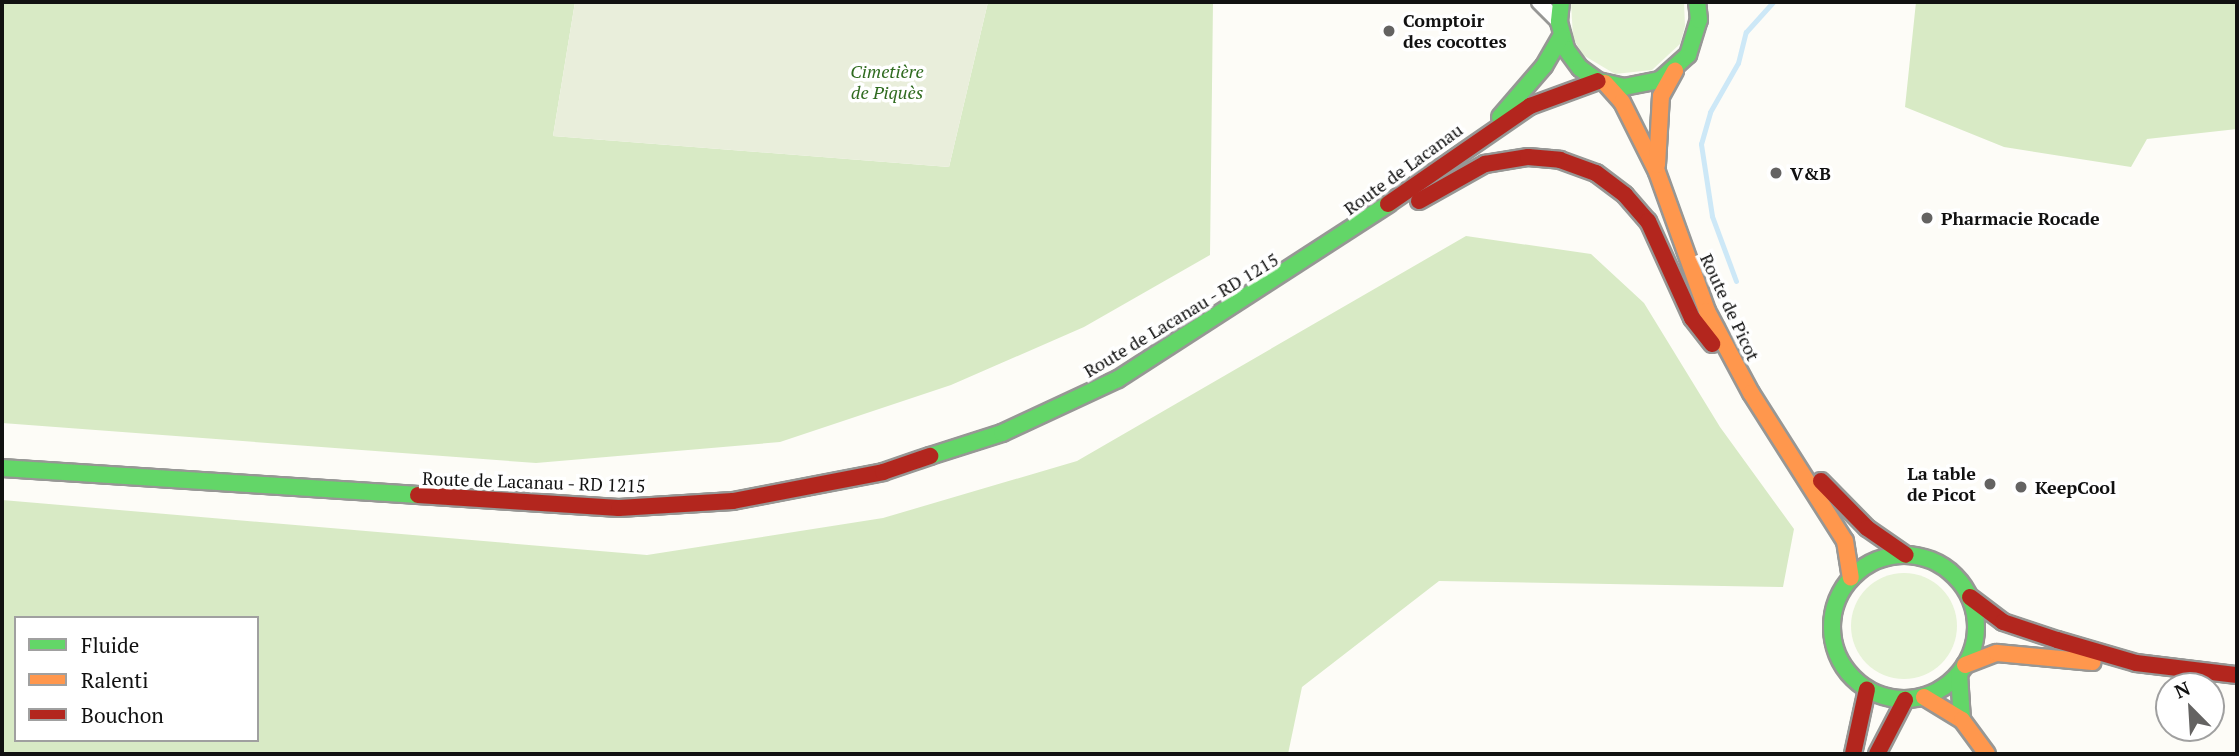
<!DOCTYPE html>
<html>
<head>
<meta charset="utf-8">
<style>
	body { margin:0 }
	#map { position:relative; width:2239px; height:756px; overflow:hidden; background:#fdfcf7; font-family:"PT Serif",serif }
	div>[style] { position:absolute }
	.green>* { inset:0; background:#e7f3d7 }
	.round { border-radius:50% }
	.forest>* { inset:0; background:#d8eac5 }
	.cemetery>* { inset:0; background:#e9eedb }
	.stream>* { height:5px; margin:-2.5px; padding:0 2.5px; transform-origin:2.5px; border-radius:2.5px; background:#cde8f7 }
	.roads { filter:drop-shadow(2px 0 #979795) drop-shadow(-2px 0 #979795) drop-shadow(0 2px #979795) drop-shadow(0 -2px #979795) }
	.street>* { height:14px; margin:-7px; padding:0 7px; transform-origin:7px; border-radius:7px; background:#fffffe }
	.fast>* { height:16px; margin:-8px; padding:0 8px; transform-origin:8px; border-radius:8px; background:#63d668 }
	.fast>.ring { margin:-8px; padding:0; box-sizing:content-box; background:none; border:16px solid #63d668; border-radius:50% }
	.slow>* { height:16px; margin:-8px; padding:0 8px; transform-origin:8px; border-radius:8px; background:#ff974d }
	.jam>* { height:16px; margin:-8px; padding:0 8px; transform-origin:8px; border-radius:8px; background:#b3261e }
	.dots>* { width:19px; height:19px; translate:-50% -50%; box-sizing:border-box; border:4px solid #fff; border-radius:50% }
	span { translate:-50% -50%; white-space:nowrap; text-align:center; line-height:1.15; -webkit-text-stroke:7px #fff; paint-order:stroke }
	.poi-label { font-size:18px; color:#111; font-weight:700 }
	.left { translate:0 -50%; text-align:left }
	.right { translate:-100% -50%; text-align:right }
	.park-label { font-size:18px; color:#2f6b1f; font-style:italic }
	.street-label { font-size:18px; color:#111 }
	.frame { position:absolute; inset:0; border:4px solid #111; pointer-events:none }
	.legend { position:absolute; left:14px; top:616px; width:245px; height:126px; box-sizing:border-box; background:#fff; border:2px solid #a0a0a0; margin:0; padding:9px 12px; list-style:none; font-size:21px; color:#111 }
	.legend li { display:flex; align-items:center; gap:14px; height:35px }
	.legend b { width:35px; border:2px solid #a0a0a0 }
	.north { position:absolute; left:2155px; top:672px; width:70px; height:70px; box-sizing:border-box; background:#fff; border:2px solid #a0a0a0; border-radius:50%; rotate:336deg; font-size:19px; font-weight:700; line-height:28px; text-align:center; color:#111 }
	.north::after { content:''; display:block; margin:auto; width:24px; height:32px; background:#646362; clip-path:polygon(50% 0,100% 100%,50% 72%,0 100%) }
</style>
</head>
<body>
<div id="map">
	<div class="green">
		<i style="clip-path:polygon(1571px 2px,1684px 2px,1685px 26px,1680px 44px,1652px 70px,1615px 74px,1583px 55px,1573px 38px)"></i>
		<i class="round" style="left:1851px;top:573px;width:106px;height:106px"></i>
	</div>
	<div class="forest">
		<i style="clip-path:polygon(2px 2px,575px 2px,553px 136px,949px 167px,988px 2px,1213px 2px,1210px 255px,1084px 327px,951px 385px,780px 442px,536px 463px,2px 423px)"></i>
		<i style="clip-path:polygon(1916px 2px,2237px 2px,2237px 129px,2147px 139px,2131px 167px,2004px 147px,1905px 107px)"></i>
		<i style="clip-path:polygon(evenodd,1466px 236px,1591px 254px,1644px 303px,1720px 427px,1794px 529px,1783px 587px,1439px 581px,1302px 687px,1288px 754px,2px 754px,2px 500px,647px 555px,883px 518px,1077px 461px,1466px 236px,16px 618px,257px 618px,257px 740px,16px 740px,16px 618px)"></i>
	</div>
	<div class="cemetery">
		<i style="clip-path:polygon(575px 2px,988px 2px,949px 167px,553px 136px)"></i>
	</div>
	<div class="stream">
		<i style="left:1736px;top:281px;width:69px;rotate:-110.3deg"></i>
		<i style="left:1712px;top:216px;width:73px;rotate:-98.7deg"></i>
		<i style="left:1701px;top:144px;width:33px;rotate:-74deg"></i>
		<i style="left:1710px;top:112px;width:56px;rotate:-60.3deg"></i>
		<i style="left:1738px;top:63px;width:32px;rotate:-76deg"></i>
		<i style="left:1746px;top:32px;width:40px;rotate:-48deg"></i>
	</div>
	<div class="roads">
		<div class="street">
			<i style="left:1539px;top:2px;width:28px;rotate:45deg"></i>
		</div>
		<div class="fast">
			<i style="left:1561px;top:2px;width:20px;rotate:96deg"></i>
			<i style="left:1559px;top:22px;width:28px;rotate:75deg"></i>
			<i style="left:1566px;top:49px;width:24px;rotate:54deg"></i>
			<i style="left:1580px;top:68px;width:22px;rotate:36deg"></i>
			<i style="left:1598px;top:81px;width:27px;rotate:13deg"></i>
			<i style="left:1624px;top:87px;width:37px;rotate:-11deg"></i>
			<i style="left:1660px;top:80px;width:38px;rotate:-42deg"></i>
			<i style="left:1688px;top:55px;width:37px;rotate:-73deg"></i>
			<i style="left:1699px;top:20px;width:18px;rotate:-96deg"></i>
			<i style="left:1500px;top:117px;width:67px;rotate:-49.2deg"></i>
			<i style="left:1544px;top:66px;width:34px;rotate:-60deg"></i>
			<i style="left:930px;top:456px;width:76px;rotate:-17.7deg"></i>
			<i style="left:1002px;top:433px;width:128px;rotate:-25deg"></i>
			<i style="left:1118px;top:379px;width:322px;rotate:-32.9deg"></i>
			<i style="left:2px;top:468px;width:417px;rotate:3.7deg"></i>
			<i class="ring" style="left:1832px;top:555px;width:128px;height:128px"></i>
			<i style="left:1959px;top:674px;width:46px;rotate:86.3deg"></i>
		</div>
		<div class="slow">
			<i style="left:1605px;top:83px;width:25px;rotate:48deg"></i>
			<i style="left:1622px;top:102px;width:78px;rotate:63.4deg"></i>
			<i style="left:1657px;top:172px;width:148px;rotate:70.2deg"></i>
			<i style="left:1707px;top:311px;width:93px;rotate:61.8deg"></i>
			<i style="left:1751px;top:393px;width:175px;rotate:57.6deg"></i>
			<i style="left:1845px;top:541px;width:37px;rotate:81deg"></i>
			<i style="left:1657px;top:165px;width:69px;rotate:-86.7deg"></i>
			<i style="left:1661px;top:96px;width:29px;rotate:-61deg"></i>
			<i style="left:1965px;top:665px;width:34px;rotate:-21deg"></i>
			<i style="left:1997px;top:653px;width:96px;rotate:5.4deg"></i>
			<i style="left:1924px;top:697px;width:44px;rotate:31.2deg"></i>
			<i style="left:1962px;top:720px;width:42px;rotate:53.7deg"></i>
		</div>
		<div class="jam">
			<i style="left:1419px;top:201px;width:76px;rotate:-29.3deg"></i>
			<i style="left:1485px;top:164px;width:44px;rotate:-9.2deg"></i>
			<i style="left:1528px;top:157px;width:32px;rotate:5deg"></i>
			<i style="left:1560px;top:160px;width:38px;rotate:20deg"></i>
			<i style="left:1596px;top:173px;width:36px;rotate:37deg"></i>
			<i style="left:1625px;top:195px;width:35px;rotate:49deg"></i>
			<i style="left:1648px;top:221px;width:107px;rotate:65.6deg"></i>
			<i style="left:1692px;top:318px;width:33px;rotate:52deg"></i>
			<i style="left:1388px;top:204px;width:173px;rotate:-34.6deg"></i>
			<i style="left:1530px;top:106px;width:72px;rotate:-20.2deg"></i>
			<i style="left:1821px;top:481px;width:66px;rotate:45.6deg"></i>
			<i style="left:1867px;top:528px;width:47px;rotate:34.7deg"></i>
			<i style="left:418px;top:495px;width:201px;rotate:3.7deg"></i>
			<i style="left:619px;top:508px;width:114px;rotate:-3.5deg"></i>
			<i style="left:733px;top:501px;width:153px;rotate:-10.9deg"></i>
			<i style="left:883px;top:472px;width:50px;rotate:-18.8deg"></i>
			<i style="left:1970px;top:597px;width:41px;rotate:37.1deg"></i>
			<i style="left:2003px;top:622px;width:57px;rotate:18.4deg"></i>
			<i style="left:2057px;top:640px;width:82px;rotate:16.2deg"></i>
			<i style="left:2136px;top:663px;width:102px;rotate:6.8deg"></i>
			<i style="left:1853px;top:754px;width:66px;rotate:-77.8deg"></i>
			<i style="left:1877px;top:754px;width:61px;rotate:-62.6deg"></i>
		</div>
	</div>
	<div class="dots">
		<i style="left:1389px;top:31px;background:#646362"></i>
		<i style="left:1776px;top:173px;background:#646362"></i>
		<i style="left:1927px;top:218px;background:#646362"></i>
		<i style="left:1990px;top:484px;background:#646362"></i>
		<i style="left:2021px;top:487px;background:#646362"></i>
	</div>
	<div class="poi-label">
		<span class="left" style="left:1403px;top:31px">Comptoir<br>des cocottes</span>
		<span class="left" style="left:1790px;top:173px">V&amp;B</span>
		<span class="left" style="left:1941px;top:218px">Pharmacie Rocade</span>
		<span class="right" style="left:1976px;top:484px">La table<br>de Picot</span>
		<span class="left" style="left:2035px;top:487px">KeepCool</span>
	</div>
	<div class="park-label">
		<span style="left:887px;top:82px">Cimetière<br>de Piquès</span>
	</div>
	<div class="street-label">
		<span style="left:1403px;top:169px;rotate:-36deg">Route de Lacanau</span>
		<span style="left:1730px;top:307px;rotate:65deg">Route de Picot</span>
		<span style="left:1181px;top:315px;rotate:-31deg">Route de Lacanau - RD 1215</span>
		<span style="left:534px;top:482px;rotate:2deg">Route de Lacanau - RD 1215</span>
	</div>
	<div class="frame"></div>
	<ul class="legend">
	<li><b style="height:9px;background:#63d668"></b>Fluide</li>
	<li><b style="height:9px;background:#ff974d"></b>Ralenti</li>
	<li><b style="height:9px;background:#b3261e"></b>Bouchon</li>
	</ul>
	<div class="north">N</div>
</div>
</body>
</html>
